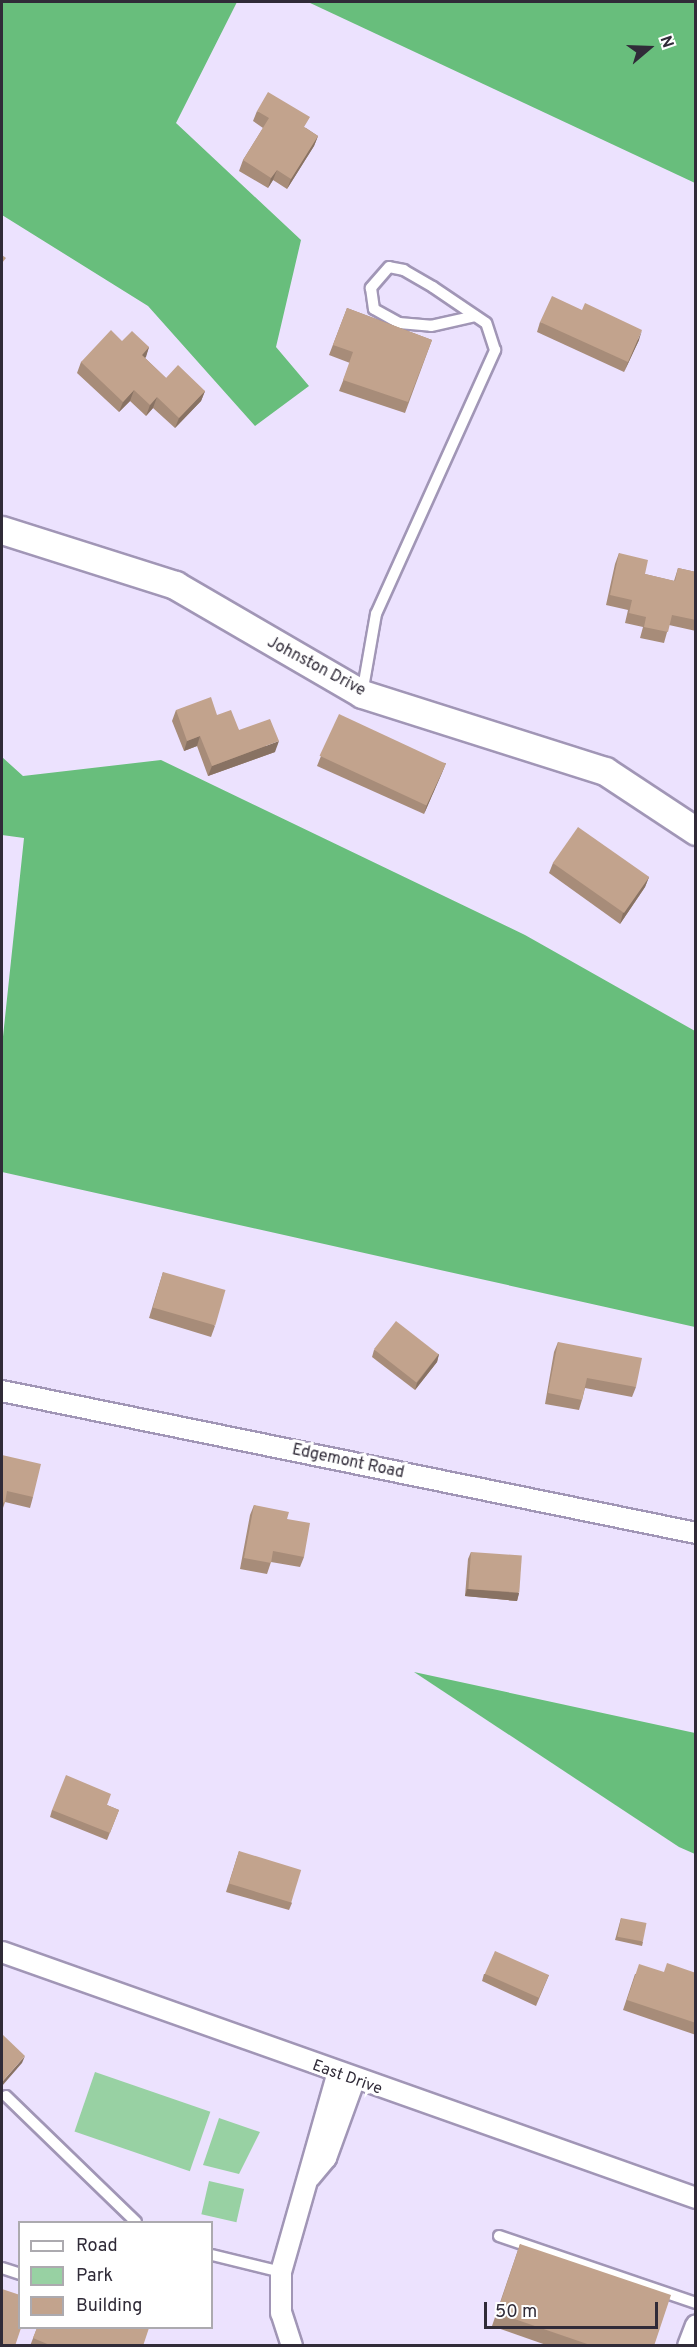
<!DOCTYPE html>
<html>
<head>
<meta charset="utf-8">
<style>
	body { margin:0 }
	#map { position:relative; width:697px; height:2347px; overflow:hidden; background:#ece2fe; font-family:Overpass,sans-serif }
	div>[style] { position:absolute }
	.green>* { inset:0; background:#98d1a3; transform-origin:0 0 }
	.forest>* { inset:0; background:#68be7c }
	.roads { filter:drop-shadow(2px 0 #a196b6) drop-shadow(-2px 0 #a196b6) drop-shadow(0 2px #a196b6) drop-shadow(0 -2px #a196b6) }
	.lane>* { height:10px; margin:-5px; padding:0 5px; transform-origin:5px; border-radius:5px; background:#fff }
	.street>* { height:20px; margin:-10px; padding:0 10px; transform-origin:10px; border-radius:10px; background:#fff }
	.secondary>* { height:27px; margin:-13.5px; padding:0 13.5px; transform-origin:13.5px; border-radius:13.5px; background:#fff }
	.wall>* { inset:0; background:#a78c79 }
	.shaded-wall>* { inset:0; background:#887263 }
	.building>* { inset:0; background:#c2a38d; transform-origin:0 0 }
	span { translate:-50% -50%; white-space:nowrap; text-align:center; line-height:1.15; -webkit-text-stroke:6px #fff; paint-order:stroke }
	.street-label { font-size:16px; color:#302b38 }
	.frame { position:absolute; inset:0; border:3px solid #302b38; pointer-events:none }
	.legend { position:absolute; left:18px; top:2221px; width:195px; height:108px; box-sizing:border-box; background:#fff; border:2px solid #acaaaf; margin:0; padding:8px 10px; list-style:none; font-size:18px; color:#302b38 }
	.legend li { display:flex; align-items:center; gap:12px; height:30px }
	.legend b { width:30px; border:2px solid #acaaaf }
	.north { position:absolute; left:619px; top:18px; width:60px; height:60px; -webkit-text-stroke:4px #fff; paint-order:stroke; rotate:71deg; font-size:16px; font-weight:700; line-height:24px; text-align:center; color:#302b38 }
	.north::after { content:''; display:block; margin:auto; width:21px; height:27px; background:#302b38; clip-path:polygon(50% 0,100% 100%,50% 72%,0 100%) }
	.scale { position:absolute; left:484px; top:2302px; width:174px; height:27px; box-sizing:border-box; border:3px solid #302b38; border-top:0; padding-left:8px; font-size:18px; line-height:21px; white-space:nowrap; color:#302b38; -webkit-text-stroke:4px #fff; paint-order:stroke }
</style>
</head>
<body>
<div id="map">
	<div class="green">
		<i style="left:95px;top:2072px;width:122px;height:63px;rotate:19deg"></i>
		<i style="clip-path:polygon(219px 2118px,260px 2132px,239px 2174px,203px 2165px)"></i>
		<i style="left:209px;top:2181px;width:36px;height:34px;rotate:13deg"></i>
	</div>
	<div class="forest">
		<i style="clip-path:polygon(2px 2px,237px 2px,176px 123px,301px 240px,276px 347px,309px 386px,255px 426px,148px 306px,2px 215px)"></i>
		<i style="clip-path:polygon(308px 2px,695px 2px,695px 183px)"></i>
		<i style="clip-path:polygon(2px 757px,23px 776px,161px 760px,525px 935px,695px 1031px,695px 1327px,2px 1172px,2px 1046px,24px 838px,2px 835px)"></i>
		<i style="clip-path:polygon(414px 1672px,695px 1733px,695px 1854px,679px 1847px)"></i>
	</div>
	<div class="roads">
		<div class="lane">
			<i style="left:362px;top:694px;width:81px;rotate:-80.1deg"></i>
			<i style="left:376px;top:614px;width:290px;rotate:-65.7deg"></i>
			<i style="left:495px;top:350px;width:28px;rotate:-108deg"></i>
			<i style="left:486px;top:323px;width:64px;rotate:-145.8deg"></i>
			<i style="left:433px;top:287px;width:34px;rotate:-150deg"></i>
			<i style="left:404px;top:270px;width:15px;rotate:-169deg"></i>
			<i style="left:389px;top:267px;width:28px;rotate:131deg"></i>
			<i style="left:371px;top:288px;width:21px;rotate:82deg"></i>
			<i style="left:374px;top:309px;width:29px;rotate:29deg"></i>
			<i style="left:399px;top:323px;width:32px;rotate:5deg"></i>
			<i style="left:431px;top:326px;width:45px;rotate:-12.8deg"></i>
			<i style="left:6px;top:2096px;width:181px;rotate:44.1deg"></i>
			<i style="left:499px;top:2236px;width:208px;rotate:18.8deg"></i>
			<i style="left:212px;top:2255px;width:71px;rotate:13.8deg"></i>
			<i style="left:2px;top:2268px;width:19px;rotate:18deg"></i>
		</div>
		<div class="street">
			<i style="left:2px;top:1391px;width:708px;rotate:11.56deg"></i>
			<i style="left:2px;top:1952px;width:736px;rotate:19.52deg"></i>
			<i style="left:310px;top:2177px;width:25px;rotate:-50deg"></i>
			<i style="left:326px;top:2158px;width:82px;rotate:-70deg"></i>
			<i style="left:292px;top:2346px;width:35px;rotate:-108deg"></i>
			<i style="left:281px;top:2313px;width:41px;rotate:-90deg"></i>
			<i style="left:281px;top:2272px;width:205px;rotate:-74.1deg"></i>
			<i style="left:688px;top:2346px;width:22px;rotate:-69deg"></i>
		</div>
		<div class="secondary">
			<i style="left:2px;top:530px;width:182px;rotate:17.6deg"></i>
			<i style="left:175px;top:585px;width:216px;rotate:30.2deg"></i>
			<i style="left:362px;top:694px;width:255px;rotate:17.6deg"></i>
			<i style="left:605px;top:771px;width:109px;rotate:33.4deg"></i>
		</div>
	</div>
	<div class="wall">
		<i style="clip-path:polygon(257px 111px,306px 128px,318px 136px,314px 146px,287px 189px,273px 180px,268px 188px,239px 171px,243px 160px,263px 128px,253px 121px)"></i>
		<i style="clip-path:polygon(347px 308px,432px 340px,405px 413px,339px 391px,350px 363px,329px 355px)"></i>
		<i style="clip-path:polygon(540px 322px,639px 340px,624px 372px,537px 332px)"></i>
		<i style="clip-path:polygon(122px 341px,149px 347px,145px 358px,166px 378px,205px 391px,201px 401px,175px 428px,153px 408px,146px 416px,130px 401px,119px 412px,77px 373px,81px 362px)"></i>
		<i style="clip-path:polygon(619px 553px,645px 574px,674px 581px,678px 568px,696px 572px,696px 631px,669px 625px,664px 643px,640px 638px,643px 627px,625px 623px,628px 610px,606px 605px,615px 564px)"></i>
		<i style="clip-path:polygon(176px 710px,217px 715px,239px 730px,275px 752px,208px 776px,197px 746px,184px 751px,172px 721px)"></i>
		<i style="clip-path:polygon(321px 756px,446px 763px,424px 814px,317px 766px)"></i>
		<i style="clip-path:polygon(553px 863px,649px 877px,645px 887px,620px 924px,549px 873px)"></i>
		<i style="clip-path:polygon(163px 1272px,215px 1326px,211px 1337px,149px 1318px)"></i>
		<i style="clip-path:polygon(558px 1342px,636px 1387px,632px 1397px,585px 1388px,582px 1400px,579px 1410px,545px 1404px,554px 1352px)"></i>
		<i style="clip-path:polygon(374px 1350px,439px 1354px,437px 1362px,415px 1390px,372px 1357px)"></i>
		<i style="clip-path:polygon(2px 1455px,33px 1497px,30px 1508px,5px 1502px,2px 1511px)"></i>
		<i style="clip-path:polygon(254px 1505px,287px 1519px,304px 1557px,300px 1567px,271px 1562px,267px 1574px,240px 1569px,250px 1515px)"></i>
		<i style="clip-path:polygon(471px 1552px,519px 1593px,517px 1601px,465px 1596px,468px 1559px)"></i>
		<i style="clip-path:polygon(107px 1805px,119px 1810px,107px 1840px,50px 1817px,52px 1810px)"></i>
		<i style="clip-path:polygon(239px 1851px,292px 1903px,289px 1910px,226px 1892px)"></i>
		<i style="clip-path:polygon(621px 1918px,643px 1942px,642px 1946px,615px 1940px)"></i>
		<i style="clip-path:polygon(664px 1972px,696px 1973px,696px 2035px,623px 2010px,635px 1974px)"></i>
		<i style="clip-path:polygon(484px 1974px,549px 1975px,536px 2006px,482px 1981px)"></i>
		<i style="clip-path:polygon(520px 2244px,654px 2346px,549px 2346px,492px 2326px)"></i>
		<i style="clip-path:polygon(37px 2328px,143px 2346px,30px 2346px)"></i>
	</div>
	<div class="shaded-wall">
		<i style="clip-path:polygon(318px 136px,314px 146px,287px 189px,291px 179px)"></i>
		<i style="clip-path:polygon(277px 170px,273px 180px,268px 188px,271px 178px)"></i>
		<i style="clip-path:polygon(642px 330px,639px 340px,624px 372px,628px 362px)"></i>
		<i style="clip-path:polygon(149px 347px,146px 357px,138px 365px,142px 355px)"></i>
		<i style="clip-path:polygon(134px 390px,130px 401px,119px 412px,123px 402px)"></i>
		<i style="clip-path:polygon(205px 391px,201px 401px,175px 428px,179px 418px)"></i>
		<i style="clip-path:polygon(157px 397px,153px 408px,146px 416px,150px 405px)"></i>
		<i style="clip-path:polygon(200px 736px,197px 746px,184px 751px,187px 741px)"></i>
		<i style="clip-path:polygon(279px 741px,275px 752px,208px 776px,212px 766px)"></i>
		<i style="clip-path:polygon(446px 763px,442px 773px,424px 814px,427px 804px)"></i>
		<i style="clip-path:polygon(649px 877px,645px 887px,620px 924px,623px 913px)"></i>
		<i style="clip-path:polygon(439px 1354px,437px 1362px,415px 1390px,417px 1383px)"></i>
		<i style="clip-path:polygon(467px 1589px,519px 1593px,517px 1601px,465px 1596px)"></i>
		<i style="clip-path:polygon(25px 2056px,22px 2063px,2px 2086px,2px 2082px)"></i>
	</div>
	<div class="building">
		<i style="clip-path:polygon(268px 92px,310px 117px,304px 127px,318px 136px,291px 179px,277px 170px,271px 178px,243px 160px,269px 118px,257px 111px)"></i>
		<i style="clip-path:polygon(2px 255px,6px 258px,2px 263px)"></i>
		<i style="clip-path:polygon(552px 296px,582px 310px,585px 303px,642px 330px,628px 362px,540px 322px)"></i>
		<i style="clip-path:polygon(347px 308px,432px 340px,408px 402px,343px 380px,353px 352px,333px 345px)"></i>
		<i style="clip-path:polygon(111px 330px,122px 341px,132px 331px,149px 347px,142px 355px,166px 378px,178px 365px,205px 391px,179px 418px,157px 397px,150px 405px,134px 390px,123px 402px,81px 362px)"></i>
		<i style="clip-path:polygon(619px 553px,648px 560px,645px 574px,675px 581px,678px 568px,696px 572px,696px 620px,672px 615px,668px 632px,644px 627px,646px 617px,629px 613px,632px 600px,610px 595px)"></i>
		<i style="clip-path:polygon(211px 697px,217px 715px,231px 710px,239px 730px,270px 719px,279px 741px,212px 766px,200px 736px,187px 741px,176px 710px)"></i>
		<i style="left:339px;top:714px;width:118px;height:46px;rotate:25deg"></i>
		<i style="left:578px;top:827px;width:87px;height:44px;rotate:35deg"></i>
		<i style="left:163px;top:1272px;width:65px;height:37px;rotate:16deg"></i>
		<i style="left:396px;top:1321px;width:54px;height:36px;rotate:38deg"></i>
		<i style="clip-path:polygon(558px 1342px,642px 1358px,636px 1387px,587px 1378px,582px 1400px,548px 1393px)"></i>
		<i style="clip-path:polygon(2px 1455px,41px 1464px,33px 1497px,7px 1491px,5px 1503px,2px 1502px)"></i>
		<i style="clip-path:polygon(254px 1505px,289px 1512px,287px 1519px,310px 1523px,304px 1557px,273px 1551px,271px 1563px,244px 1558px)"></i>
		<i style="left:471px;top:1552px;width:51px;height:37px;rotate:4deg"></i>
		<i style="clip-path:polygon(66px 1775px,111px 1794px,107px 1805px,119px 1810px,110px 1833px,52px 1810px)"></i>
		<i style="left:239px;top:1851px;width:65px;height:34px;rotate:17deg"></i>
		<i style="left:621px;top:1918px;width:26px;height:19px;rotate:11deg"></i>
		<i style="left:495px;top:1951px;width:59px;height:25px;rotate:24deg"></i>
		<i style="clip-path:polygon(667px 1963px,696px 1973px,696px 2023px,627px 2000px,639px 1964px,664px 1972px)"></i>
		<i style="clip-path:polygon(2px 2034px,25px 2056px,2px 2082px)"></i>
		<i style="clip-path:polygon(520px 2244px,671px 2295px,654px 2346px,593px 2346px,497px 2313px)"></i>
		<i style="clip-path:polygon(2px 2289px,20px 2295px,20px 2328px,21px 2328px,15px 2346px,2px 2346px)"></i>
		<i style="clip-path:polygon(37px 2328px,149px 2328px,143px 2346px,52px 2346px,33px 2338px)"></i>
	</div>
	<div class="street-label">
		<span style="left:316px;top:667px;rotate:28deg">Johnston Drive</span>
		<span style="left:348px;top:1462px;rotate:12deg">Edgemont Road</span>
		<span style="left:347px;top:2078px;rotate:20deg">East Drive</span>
	</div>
	<div class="frame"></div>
	<ul class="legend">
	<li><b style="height:8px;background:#fff"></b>Road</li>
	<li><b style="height:16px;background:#98d1a3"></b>Park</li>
	<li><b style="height:16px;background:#c2a38d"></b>Building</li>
	</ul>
	<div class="north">N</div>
	<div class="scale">50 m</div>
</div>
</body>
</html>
